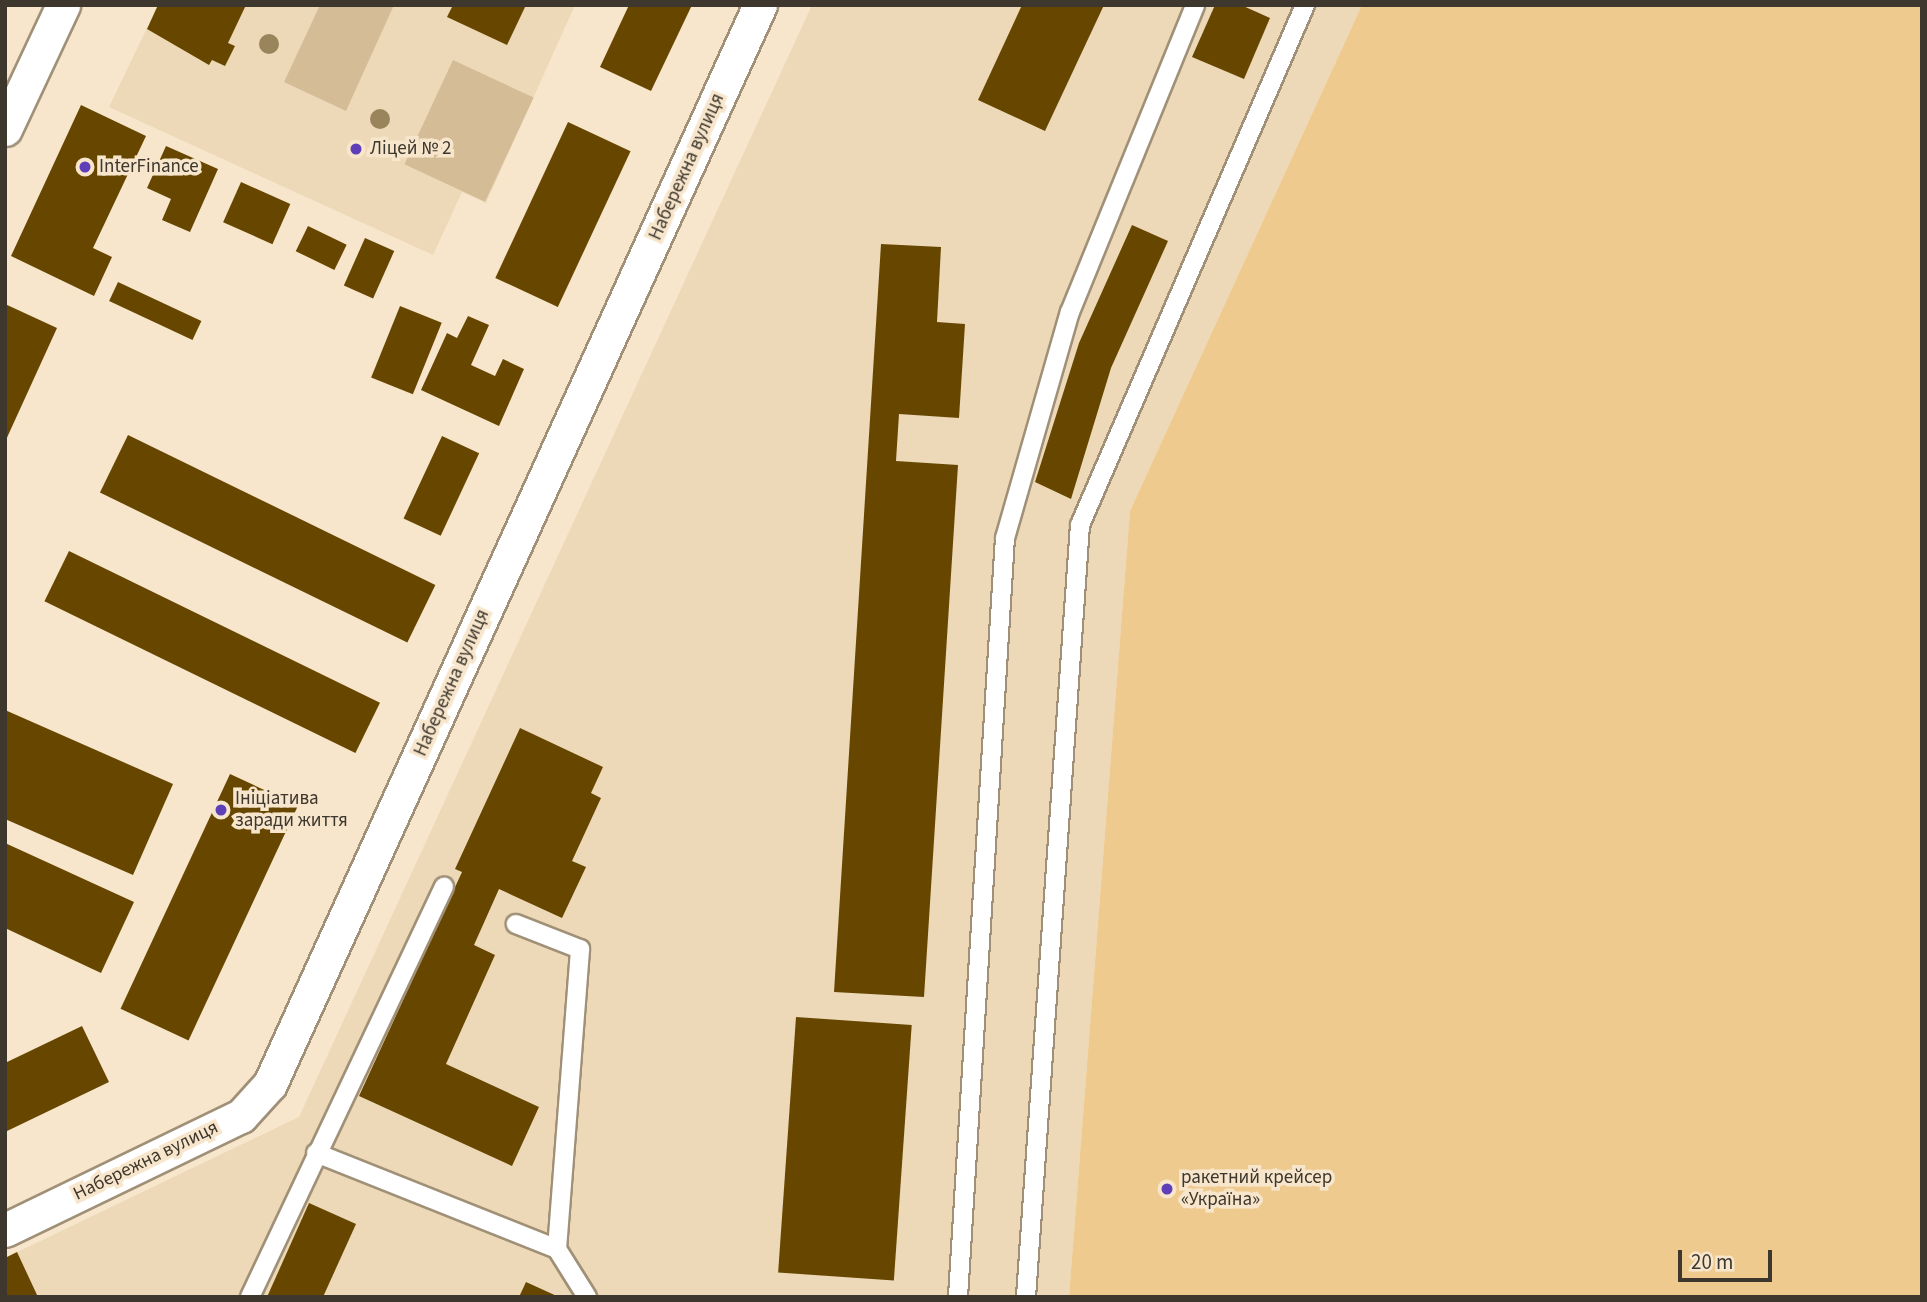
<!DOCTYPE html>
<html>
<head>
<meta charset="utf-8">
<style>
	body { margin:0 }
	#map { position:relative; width:1927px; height:1302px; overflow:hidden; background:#f7e6cc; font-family:"Source Sans 3",sans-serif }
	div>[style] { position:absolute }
	.built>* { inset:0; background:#edd9b8 }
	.green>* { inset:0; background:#d4bc96; transform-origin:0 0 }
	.water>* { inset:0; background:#efca8e }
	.building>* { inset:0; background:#674700; transform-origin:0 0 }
	.roads { filter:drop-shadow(2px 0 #9f9077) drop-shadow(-2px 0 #9f9077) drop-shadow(0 2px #9f9077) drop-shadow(0 -2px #9f9077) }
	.service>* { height:18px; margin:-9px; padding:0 9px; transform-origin:9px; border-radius:9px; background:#fff }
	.minor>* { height:33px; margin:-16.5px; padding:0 16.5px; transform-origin:16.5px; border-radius:16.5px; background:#fff }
	.trees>* { width:20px; height:20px; margin:-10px; border-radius:50%; background:#99845c }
	.dots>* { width:19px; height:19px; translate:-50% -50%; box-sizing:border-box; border:4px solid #f7e6cc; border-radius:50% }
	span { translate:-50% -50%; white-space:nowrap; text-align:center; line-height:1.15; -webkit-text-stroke:7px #f7e6cc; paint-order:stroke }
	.poi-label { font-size:19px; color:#3e372d }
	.left { translate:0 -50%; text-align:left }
	.street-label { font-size:19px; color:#3e372d }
	.frame { position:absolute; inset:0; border:7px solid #3e372d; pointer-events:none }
	.scale { position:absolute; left:1678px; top:1250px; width:94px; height:32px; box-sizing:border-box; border:4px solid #3e372d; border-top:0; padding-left:9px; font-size:21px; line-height:24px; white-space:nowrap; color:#3e372d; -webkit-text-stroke:5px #f7e6cc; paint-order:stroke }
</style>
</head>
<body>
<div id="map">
	<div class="built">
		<i style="clip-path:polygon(158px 5px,575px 5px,486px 203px,462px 192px,433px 255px,109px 107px)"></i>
		<i style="clip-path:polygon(812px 5px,1362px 5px,1130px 511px,1069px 1297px,5px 1297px,5px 1258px,299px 1117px)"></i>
	</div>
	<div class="green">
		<i style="clip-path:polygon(320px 5px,394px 5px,346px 111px,284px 82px)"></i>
		<i style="left:453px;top:60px;width:89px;height:115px;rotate:25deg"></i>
	</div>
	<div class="water">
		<i style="clip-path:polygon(1362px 5px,1922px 5px,1922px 1297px,1069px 1297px,1130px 511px)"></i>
	</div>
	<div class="building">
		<i style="clip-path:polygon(158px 5px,246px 5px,228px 43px,235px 46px,225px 66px,212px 60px,209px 65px,147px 29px)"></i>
		<i style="clip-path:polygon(453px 5px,526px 5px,507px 45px,447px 17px)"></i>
		<i style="clip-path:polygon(629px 5px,692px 5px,651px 91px,600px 67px)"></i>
		<i style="clip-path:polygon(1022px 5px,1104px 5px,1045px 131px,978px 100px)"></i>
		<i style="clip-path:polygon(1215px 5px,1241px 5px,1270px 18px,1244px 79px,1192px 57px)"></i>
		<i style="clip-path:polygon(81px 105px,146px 136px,93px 248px,112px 257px,94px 296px,11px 256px)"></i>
		<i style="left:568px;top:122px;width:69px;height:172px;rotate:25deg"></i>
		<i style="clip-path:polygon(166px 146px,218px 169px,190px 232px,162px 220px,171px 199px,147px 188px)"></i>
		<i style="left:241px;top:182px;width:54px;height:44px;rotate:24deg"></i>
		<i style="clip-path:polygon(1132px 225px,1168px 241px,1111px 368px,1071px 499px,1035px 482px,1079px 343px)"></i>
		<i style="left:308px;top:226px;width:43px;height:28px;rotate:26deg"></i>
		<i style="left:365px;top:238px;width:32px;height:52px;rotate:24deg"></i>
		<i style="clip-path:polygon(881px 244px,941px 247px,937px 322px,965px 324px,959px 418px,899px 414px,896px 461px,958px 465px,924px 997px,834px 992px)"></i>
		<i style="left:118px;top:282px;width:92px;height:21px;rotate:25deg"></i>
		<i style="clip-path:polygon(5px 304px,57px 328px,5px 442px)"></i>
		<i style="left:400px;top:306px;width:45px;height:77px;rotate:22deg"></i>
		<i style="clip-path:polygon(468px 316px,489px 325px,471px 365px,495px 376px,503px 359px,524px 369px,499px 426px,421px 390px,447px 333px,457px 338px)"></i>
		<i style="left:128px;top:435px;width:342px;height:64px;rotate:26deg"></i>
		<i style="left:442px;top:436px;width:41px;height:91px;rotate:25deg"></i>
		<i style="left:69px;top:551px;width:346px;height:56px;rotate:26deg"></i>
		<i style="clip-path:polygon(5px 710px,173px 784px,133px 875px,5px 819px)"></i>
		<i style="clip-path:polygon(520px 728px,603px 767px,591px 793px,601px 798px,572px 861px,586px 867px,562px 918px,499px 889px,474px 945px,495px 955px,446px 1064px,539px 1107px,512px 1166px,359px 1096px,462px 872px,455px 869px)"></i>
		<i style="left:230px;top:774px;width:75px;height:259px;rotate:25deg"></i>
		<i style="clip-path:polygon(5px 843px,134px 902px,101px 973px,5px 928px)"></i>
		<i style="left:796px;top:1017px;width:116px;height:256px;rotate:4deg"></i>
		<i style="clip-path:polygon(82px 1026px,109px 1082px,5px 1132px,5px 1063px)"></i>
		<i style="clip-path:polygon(309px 1203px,356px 1224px,323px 1297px,267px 1297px)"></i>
		<i style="clip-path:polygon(17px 1252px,38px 1297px,5px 1297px,5px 1258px)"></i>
		<i style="clip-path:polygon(526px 1282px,559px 1297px,519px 1297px)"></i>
	</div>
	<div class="roads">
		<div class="service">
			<i style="left:316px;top:1153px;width:259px;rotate:21.7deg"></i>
			<i style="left:557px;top:1249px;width:301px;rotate:-85.6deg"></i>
			<i style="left:580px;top:949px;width:69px;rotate:-158.7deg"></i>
			<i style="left:557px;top:1249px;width:57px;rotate:58deg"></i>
			<i style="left:250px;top:1297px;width:454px;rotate:-64.7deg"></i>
			<i style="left:958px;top:1297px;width:760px;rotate:-86.46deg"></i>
			<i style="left:1005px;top:538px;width:235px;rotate:-74deg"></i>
			<i style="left:1070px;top:312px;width:331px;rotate:-67.8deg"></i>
			<i style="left:1026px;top:1297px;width:774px;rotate:-86deg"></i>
			<i style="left:1080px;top:525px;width:567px;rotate:-66.6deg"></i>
		</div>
		<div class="minor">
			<i style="left:5px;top:129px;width:137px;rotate:-64.9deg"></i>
			<i style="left:5px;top:1230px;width:262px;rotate:-25.8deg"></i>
			<i style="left:241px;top:1116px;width:43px;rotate:-47.8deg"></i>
			<i style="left:270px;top:1084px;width:1185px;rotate:-65.58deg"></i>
		</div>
	</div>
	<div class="trees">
		<i style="left:269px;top:44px"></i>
		<i style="left:380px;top:119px"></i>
	</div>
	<div class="dots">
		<i style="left:356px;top:149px;background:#5e3fb7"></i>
		<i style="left:85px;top:167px;background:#5e3fb7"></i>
		<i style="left:221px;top:810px;background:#5e3fb7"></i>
		<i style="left:1167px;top:1189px;background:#5e3fb7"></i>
	</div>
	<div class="poi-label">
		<span class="left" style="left:370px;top:149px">Ліцей № 2</span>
		<span class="left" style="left:99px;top:167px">InterFinance</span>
		<span class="left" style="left:235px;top:810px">Ініціатива<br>заради життя</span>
		<span class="left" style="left:1181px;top:1189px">ракетний крейсер<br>«Україна»</span>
	</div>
	<div class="street-label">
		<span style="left:687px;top:167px;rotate:-66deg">Набережна вулиця</span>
		<span style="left:452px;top:683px;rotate:-66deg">Набережна вулиця</span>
		<span style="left:146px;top:1161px;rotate:-26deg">Набережна вулиця</span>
	</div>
	<div class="frame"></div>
	<div class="scale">20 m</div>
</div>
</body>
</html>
